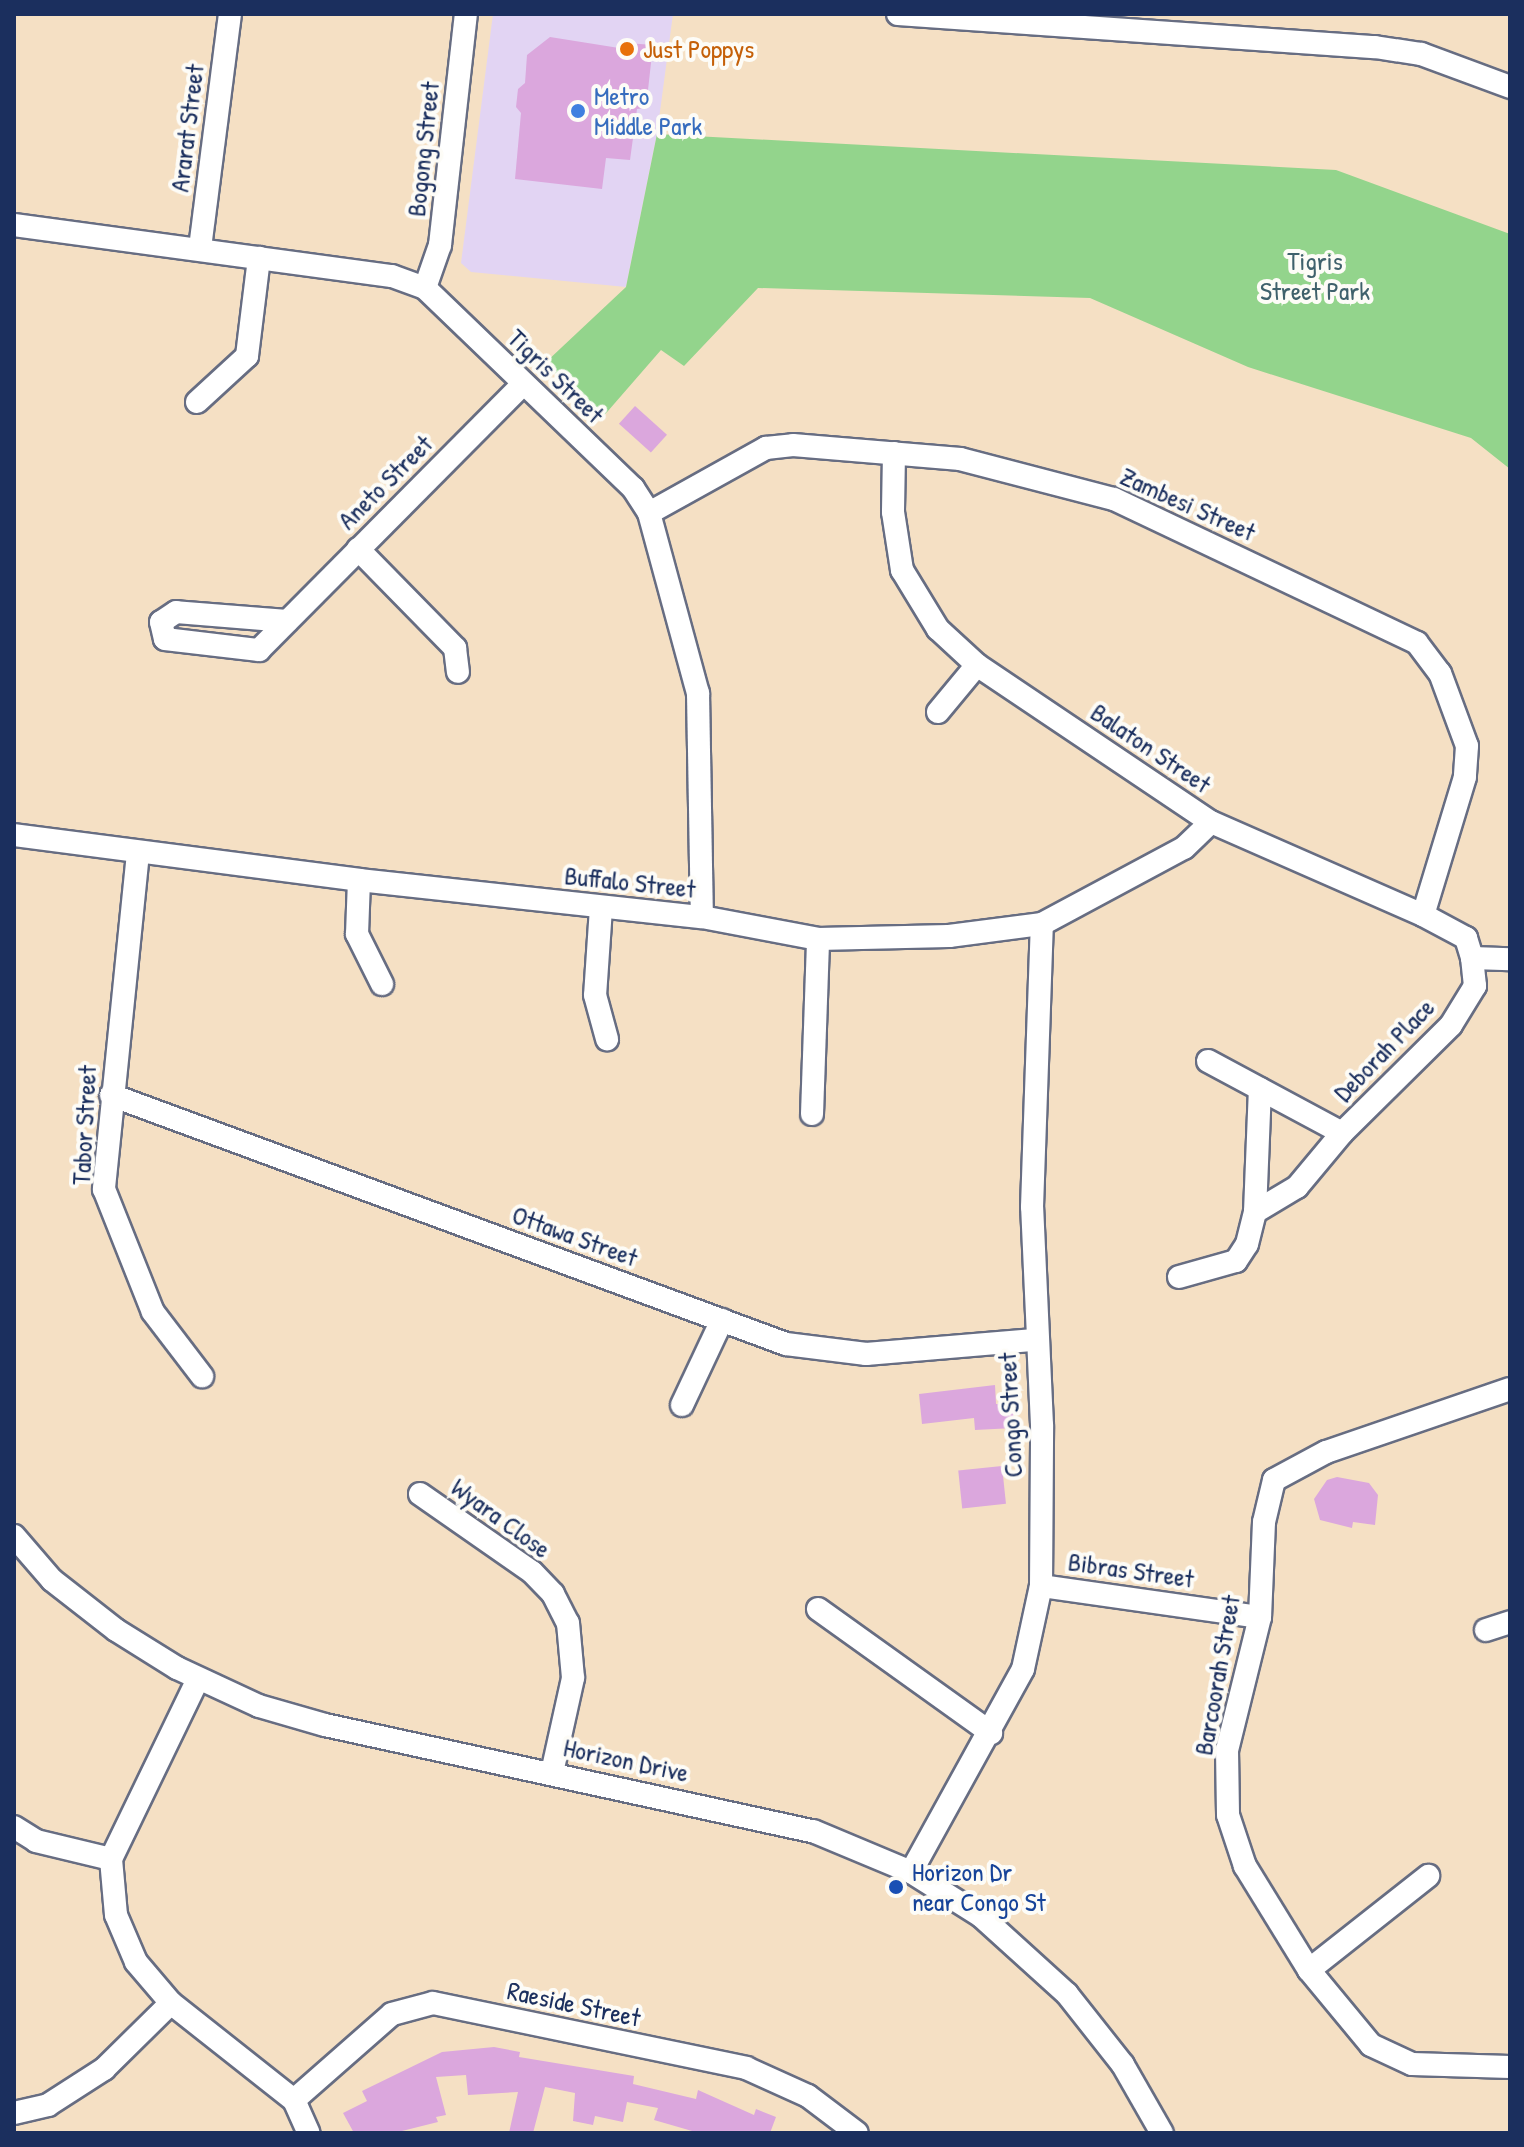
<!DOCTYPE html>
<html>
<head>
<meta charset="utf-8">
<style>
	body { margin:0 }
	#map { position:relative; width:1524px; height:2147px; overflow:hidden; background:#f5e0c4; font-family:"Patrick Hand",sans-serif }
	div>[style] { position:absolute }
	.built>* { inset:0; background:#e2d4f3 }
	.green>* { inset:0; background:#93d48c }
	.building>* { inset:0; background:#dba7dd; transform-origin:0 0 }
	.roads { filter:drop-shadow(2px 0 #676d82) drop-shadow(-2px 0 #676d82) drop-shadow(0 2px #676d82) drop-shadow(0 -2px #676d82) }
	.minor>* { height:22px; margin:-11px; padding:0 11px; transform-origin:11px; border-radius:11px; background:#fff }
	.dots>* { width:22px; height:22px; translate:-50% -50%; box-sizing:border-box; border:4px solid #fdfcf7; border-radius:50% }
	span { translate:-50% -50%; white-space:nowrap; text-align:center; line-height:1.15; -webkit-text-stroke:8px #fdfcf7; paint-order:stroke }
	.food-label { font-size:26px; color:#c56008 }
	.left { translate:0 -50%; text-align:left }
	.shop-label { font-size:26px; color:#366cbe }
	.street-label { font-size:26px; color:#1b2f5e }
	.park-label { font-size:26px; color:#3f616c }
	.transit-label { font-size:26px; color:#164399 }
	.frame { position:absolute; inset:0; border:16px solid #1b2f5e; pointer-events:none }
</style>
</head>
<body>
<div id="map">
	<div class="built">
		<i style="clip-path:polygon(493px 14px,673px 14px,657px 134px,626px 287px,471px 272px,461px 263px)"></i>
	</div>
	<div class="green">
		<i style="clip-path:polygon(657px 134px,1336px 170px,1510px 234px,1510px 469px,1471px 438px,1248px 367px,1090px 298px,758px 288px,684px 366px,661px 350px,601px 419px,545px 363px,626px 287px)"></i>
	</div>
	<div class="building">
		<i style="clip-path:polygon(550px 37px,619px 48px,627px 43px,653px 45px,646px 108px,637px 109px,630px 160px,606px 158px,602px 189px,515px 179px,521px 113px,516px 107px,518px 89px,525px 83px,527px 55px)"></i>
		<i style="left:635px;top:406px;width:43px;height:24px;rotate:42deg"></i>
		<i style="clip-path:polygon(995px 1385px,996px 1404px,1013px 1403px,1014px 1428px,975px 1430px,974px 1418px,922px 1424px,919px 1394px)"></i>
		<i style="left:1002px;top:1466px;width:38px;height:44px;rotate:84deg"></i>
		<i style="clip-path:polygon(1337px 1477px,1369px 1483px,1378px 1495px,1375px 1525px,1353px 1522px,1352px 1528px,1320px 1520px,1314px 1499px,1327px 1480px)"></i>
		<i style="clip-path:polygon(494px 2047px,520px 2052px,519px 2057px,634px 2076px,633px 2084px,696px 2099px,698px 2090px,754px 2115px,756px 2109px,776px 2117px,770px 2133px,699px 2133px,654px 2120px,658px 2108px,627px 2102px,623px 2122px,595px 2116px,593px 2125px,573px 2121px,575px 2093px,545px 2087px,533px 2133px,509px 2133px,518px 2092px,468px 2095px,466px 2075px,436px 2077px,446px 2115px,436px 2117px,438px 2122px,394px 2133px,354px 2133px,343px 2113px,367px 2101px,362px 2091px,442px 2052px)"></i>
	</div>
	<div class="roads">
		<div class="minor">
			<i style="left:898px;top:14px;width:478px;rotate:4deg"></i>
			<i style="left:1375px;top:47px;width:47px;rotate:8.7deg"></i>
			<i style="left:1421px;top:54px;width:95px;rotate:20.3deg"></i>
			<i style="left:14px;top:225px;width:381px;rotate:7.7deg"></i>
			<i style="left:392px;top:276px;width:35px;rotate:20deg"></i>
			<i style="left:425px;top:288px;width:289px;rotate:43.9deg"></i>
			<i style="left:633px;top:488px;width:30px;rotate:57deg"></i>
			<i style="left:649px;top:513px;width:187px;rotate:74.8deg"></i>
			<i style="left:698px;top:693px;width:224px;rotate:89deg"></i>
			<i style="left:200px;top:248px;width:236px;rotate:-82.7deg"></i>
			<i style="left:425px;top:288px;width:46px;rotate:-70.8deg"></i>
			<i style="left:440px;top:245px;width:232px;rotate:-83.6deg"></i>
			<i style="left:197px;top:402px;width:68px;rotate:-42.6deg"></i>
			<i style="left:247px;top:356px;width:99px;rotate:-83deg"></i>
			<i style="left:894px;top:453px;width:59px;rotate:91deg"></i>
			<i style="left:893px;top:512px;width:59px;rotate:81.2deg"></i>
			<i style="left:902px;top:570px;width:69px;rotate:58.6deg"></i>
			<i style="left:938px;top:629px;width:53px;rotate:42.7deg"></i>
			<i style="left:977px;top:665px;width:282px;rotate:33.9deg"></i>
			<i style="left:1211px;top:822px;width:232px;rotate:23.7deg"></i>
			<i style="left:1423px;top:915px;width:49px;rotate:28.1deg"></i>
			<i style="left:1466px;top:938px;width:21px;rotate:73deg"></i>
			<i style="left:1472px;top:958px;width:38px;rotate:2deg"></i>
			<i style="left:649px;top:513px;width:134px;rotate:-29.1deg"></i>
			<i style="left:766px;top:448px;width:27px;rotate:-6deg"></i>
			<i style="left:793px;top:445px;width:168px;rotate:4.8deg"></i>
			<i style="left:960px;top:459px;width:159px;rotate:14.6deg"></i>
			<i style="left:1114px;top:499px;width:335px;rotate:25.4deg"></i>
			<i style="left:1417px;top:643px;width:38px;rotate:53deg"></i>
			<i style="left:1440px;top:673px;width:78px;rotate:69.7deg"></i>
			<i style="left:1467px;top:746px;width:31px;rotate:94deg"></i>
			<i style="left:1465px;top:777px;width:144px;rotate:106.9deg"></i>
			<i style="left:358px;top:549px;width:139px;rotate:45.6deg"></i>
			<i style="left:455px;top:648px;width:24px;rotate:83deg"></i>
			<i style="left:287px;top:621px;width:111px;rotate:-175.4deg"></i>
			<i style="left:176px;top:612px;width:18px;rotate:146deg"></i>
			<i style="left:161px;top:622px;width:17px;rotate:77deg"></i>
			<i style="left:165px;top:639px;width:95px;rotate:6.7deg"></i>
			<i style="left:259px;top:650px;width:375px;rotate:-45.2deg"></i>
			<i style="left:938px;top:712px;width:61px;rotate:-50.3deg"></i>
			<i style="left:14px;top:835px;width:348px;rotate:7.4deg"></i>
			<i style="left:359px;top:880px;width:345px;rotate:6.2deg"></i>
			<i style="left:702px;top:917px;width:118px;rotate:10.7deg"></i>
			<i style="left:818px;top:939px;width:131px;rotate:-1.3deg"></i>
			<i style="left:949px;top:936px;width:94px;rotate:-7.4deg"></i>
			<i style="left:1042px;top:924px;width:161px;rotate:-28.2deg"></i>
			<i style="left:1184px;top:848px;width:37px;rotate:-44deg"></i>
			<i style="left:138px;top:853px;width:338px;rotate:95.8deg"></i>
			<i style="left:104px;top:1189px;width:132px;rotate:68.3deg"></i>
			<i style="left:153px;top:1312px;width:81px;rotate:52.6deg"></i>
			<i style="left:359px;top:880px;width:54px;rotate:92.1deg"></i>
			<i style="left:357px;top:934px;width:56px;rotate:63.4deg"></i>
			<i style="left:601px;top:908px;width:87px;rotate:93.9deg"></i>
			<i style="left:595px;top:995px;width:46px;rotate:74.7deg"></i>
			<i style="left:1208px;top:1061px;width:152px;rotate:28.2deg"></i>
			<i style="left:1342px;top:1133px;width:153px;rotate:-44.7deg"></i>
			<i style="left:1451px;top:1025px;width:46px;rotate:-58.4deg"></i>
			<i style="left:1475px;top:986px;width:28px;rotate:-96deg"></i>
			<i style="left:111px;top:1095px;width:719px;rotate:20.25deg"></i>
			<i style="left:786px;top:1344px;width:81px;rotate:7.1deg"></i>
			<i style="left:866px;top:1354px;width:169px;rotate:-4.8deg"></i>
			<i style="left:812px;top:1114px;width:175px;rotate:-88deg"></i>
			<i style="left:1255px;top:1212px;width:49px;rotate:-30.8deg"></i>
			<i style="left:1297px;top:1187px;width:70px;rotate:-50.2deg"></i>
			<i style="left:1179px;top:1277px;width:59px;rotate:-15.7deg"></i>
			<i style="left:1236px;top:1261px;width:20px;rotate:-57deg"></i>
			<i style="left:1247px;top:1244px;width:33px;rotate:-76deg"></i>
			<i style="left:1255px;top:1212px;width:123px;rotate:-87.7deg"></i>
			<i style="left:1510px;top:1389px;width:194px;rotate:161.1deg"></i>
			<i style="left:1326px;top:1452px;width:59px;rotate:151.7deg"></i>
			<i style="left:1274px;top:1480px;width:43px;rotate:103.4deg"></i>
			<i style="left:1264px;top:1522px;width:95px;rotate:92.4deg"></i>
			<i style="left:1260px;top:1617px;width:137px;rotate:103.9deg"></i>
			<i style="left:1227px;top:1750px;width:65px;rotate:89.1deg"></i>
			<i style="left:1228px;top:1815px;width:54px;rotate:71.6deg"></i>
			<i style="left:1245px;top:1866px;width:122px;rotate:58.4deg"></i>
			<i style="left:1309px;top:1970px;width:97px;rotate:50.4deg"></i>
			<i style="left:1371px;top:2045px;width:45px;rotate:24.9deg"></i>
			<i style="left:1412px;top:2064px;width:98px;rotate:1.8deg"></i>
			<i style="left:682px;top:1405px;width:94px;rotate:-64.8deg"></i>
			<i style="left:420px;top:1494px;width:136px;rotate:34.9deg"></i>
			<i style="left:532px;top:1572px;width:30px;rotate:46deg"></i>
			<i style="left:553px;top:1594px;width:33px;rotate:63deg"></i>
			<i style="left:568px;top:1623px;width:55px;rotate:84.8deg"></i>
			<i style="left:573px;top:1678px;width:97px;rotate:102.5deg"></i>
			<i style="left:14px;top:1536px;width:58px;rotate:49.2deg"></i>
			<i style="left:52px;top:1580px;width:81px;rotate:38deg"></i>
			<i style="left:116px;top:1630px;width:72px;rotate:31.9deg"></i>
			<i style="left:177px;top:1668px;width:90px;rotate:24.9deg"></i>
			<i style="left:259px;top:1706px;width:69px;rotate:16.1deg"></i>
			<i style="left:325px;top:1725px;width:499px;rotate:12.3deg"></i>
			<i style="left:813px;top:1831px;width:106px;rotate:22.7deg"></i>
			<i style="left:911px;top:1872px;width:83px;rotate:32.2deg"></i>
			<i style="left:981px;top:1916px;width:116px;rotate:42.2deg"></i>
			<i style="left:1067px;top:1994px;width:90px;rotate:51.7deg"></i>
			<i style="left:1123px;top:2065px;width:78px;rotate:60.2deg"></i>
			<i style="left:1041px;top:1586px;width:221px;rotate:8.1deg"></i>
			<i style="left:818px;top:1609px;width:213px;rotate:35.6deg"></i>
			<i style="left:1486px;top:1630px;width:25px;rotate:-18deg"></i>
			<i style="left:198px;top:1679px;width:200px;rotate:115.8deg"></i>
			<i style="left:111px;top:1859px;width:56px;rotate:84.9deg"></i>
			<i style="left:116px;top:1915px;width:51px;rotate:66.9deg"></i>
			<i style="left:136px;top:1962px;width:54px;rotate:49.5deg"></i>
			<i style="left:171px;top:2003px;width:157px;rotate:38.3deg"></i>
			<i style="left:294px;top:2100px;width:36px;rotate:66deg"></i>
			<i style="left:14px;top:1827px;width:26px;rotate:32deg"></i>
			<i style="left:36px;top:1841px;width:77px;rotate:13.5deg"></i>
			<i style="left:911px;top:1872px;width:232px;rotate:-61.1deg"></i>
			<i style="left:1023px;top:1669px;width:85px;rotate:-77.8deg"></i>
			<i style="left:1041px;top:1586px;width:161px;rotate:-89.6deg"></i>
			<i style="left:1042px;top:1425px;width:218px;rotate:-92.6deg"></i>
			<i style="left:1032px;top:1207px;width:283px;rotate:-88deg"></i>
			<i style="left:1309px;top:1970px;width:152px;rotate:-38.3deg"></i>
			<i style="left:294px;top:2100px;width:130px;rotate:-41.3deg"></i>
			<i style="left:392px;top:2014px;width:42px;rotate:-15deg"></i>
			<i style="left:433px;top:2003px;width:320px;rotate:11.7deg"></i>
			<i style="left:746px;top:2068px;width:68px;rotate:24.3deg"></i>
			<i style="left:808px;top:2096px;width:61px;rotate:37.1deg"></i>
			<i style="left:14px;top:2113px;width:35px;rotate:-13deg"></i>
			<i style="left:48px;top:2105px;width:67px;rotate:-32.7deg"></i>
			<i style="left:104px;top:2069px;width:94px;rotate:-44.6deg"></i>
		</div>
	</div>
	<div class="dots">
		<i style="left:627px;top:49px;background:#e8710a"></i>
		<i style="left:578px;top:111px;background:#3f7fe0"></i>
		<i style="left:896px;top:1887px;background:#1a4fb4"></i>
	</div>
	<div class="food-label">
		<span class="left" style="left:643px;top:49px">Just Poppys</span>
	</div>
	<div class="shop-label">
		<span class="left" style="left:594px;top:111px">Metro<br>Middle Park</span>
	</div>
	<div class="street-label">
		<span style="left:187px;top:128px;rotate:-83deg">Ararat Street</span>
		<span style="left:423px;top:149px;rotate:-84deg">Bogong Street</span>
		<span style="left:556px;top:376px;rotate:44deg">Tigris Street</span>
		<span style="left:385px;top:482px;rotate:-45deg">Aneto Street</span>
		<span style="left:1188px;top:504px;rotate:24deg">Zambesi Street</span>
		<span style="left:1151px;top:748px;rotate:34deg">Balaton Street</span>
		<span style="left:630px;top:882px;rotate:6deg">Buffalo Street</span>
		<span style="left:1384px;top:1050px;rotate:-46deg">Deborah Place</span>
		<span style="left:84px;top:1125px;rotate:-87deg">Tabor Street</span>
		<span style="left:575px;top:1236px;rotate:20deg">Ottawa Street</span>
		<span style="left:1010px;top:1415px;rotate:-93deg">Congo Street</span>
		<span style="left:501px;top:1518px;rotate:36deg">Wyara Close</span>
		<span style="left:1131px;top:1570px;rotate:8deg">Bibras Street</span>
		<span style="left:1217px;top:1675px;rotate:-80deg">Barcoorah Street</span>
		<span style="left:626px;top:1760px;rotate:12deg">Horizon Drive</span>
		<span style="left:574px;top:2004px;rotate:12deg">Raeside Street</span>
	</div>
	<div class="park-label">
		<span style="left:1315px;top:276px">Tigris<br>Street Park</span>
	</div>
	<div class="transit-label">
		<span class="left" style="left:912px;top:1887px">Horizon Dr<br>near Congo St</span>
	</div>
	<div class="frame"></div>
</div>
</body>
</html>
